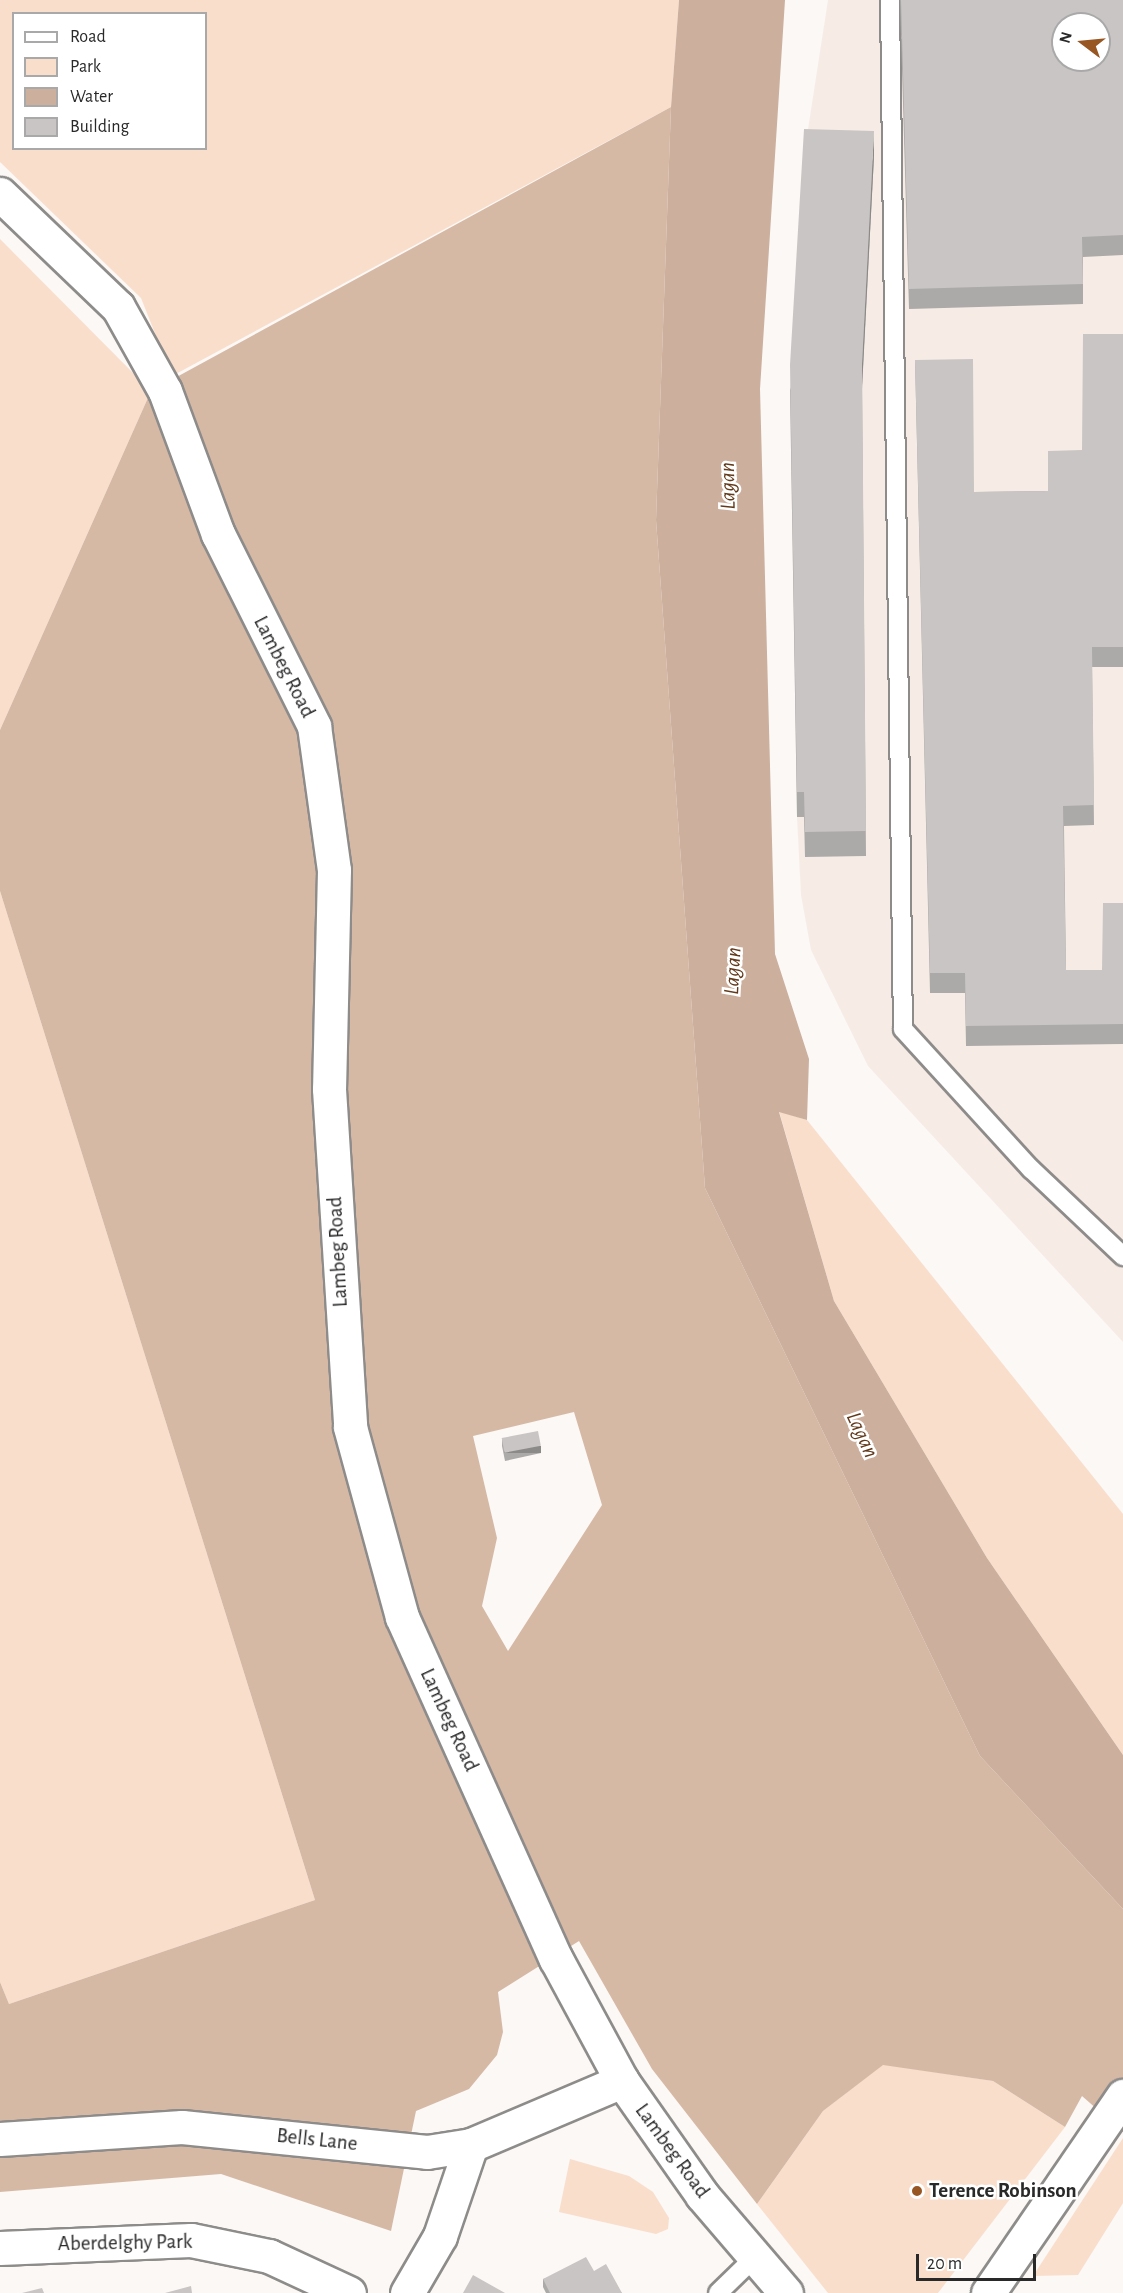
<!DOCTYPE html>
<html>
<head>
<meta charset="utf-8">
<style>
	body { margin:0 }
	#map { position:relative; width:1123px; height:2293px; overflow:hidden; background:#fbf8f6; font-family:"Alegreya Sans",sans-serif }
	div>[style] { position:absolute }
	.built>* { inset:0; background:#f6ece5 }
	.green>* { inset:0; background:#f9decc }
	.forest>* { inset:0; background:#d6b9a5 }
	.water>* { inset:0; background:#ccaf9c }
	.roads { filter:drop-shadow(2px 0 #8e8c8a) drop-shadow(-2px 0 #8e8c8a) drop-shadow(0 2px #8e8c8a) drop-shadow(0 -2px #8e8c8a) }
	.lane>* { height:18px; margin:-9px; padding:0 9px; transform-origin:9px; border-radius:9px; background:#fff }
	.street>* { height:33px; margin:-16.5px; padding:0 16.5px; transform-origin:16.5px; border-radius:16.5px; background:#fff }
	.secondary>* { height:33px; margin:-16.5px; padding:0 16.5px; transform-origin:16.5px; border-radius:16.5px; background:#fff }
	.wall>* { inset:0; background:#aca9a9 }
	.shaded-wall>* { inset:0; background:#8c8a89; transform-origin:0 0 }
	.building>* { inset:0; background:#c8c5c4; transform-origin:0 0 }
	.dots>* { width:16px; height:16px; translate:-50% -50%; box-sizing:border-box; border:3px solid #fff; border-radius:50% }
	span { translate:-50% -50%; white-space:nowrap; text-align:center; line-height:1.15; -webkit-text-stroke:5px #fff; paint-order:stroke }
	.street-label { font-size:21px; color:#2a2929 }
	.poi-label { font-size:21px; color:#2a2929; font-weight:700 }
	.left { translate:0 -50%; text-align:left }
	.water-label { font-size:22px; color:#62391a; font-style:italic }
	.legend { position:absolute; left:12px; top:12px; width:195px; height:138px; box-sizing:border-box; background:#fff; border:2px solid #aaa9a9; margin:0; padding:8px 10px; list-style:none; font-size:18px; color:#2a2929 }
	.legend li { display:flex; align-items:center; gap:12px; height:30px }
	.legend b { width:30px; border:2px solid #aaa9a9 }
	.north { position:absolute; left:1051px; top:12px; width:60px; height:60px; box-sizing:border-box; background:#fff; border:2px solid #aaa9a9; border-radius:50%; rotate:286deg; font-size:16px; font-weight:700; line-height:24px; text-align:center; color:#2a2929 }
	.north::after { content:''; display:block; margin:auto; width:21px; height:27px; background:#975622; clip-path:polygon(50% 0,100% 100%,50% 72%,0 100%) }
	.scale { position:absolute; left:916px; top:2254px; width:120px; height:27px; box-sizing:border-box; border:3px solid #2a2929; border-top:0; padding-left:8px; font-size:18px; line-height:21px; white-space:nowrap; color:#2a2929; -webkit-text-stroke:4px #fff; paint-order:stroke }
</style>
</head>
<body>
<div id="map">
	<div class="built">
		<i style="clip-path:polygon(evenodd,828px 0,1123px 0,1123px 1342px,868px 1066px,811px 950px,801px 895px,797px 817px,790px 390px,804px 155px,828px 0,1063px 24px,1099px 24px,1099px 60px,1063px 60px,1063px 24px)"></i>
	</div>
	<div class="green">
		<i style="clip-path:polygon(evenodd,0 0,679px 0,671px 107px,172px 376px,141px 298px,0 162px,0 0,14px 14px,206px 14px,206px 148px,14px 148px,14px 14px)"></i>
		<i style="clip-path:polygon(0 239px,151px 391px,0 730px)"></i>
		<i style="clip-path:polygon(0 891px,315px 1900px,9px 2004px,0 1982px)"></i>
		<i style="clip-path:polygon(779px 1111px,807px 1120px,1123px 1514px,1123px 1755px,987px 1558px,834px 1301px)"></i>
		<i style="clip-path:polygon(883px 2064px,993px 2081px,1065px 2127px,938px 2293px,828px 2293px,757px 2204px,823px 2111px)"></i>
		<i style="clip-path:polygon(1123px 2138px,1123px 2203px,1078px 2275px,1033px 2276px)"></i>
		<i style="clip-path:polygon(570px 2159px,629px 2176px,653px 2192px,669px 2218px,668px 2229px,656px 2234px,559px 2212px)"></i>
	</div>
	<div class="forest">
		<i style="clip-path:polygon(evenodd,671px 107px,656px 520px,705px 1188px,980px 1756px,1123px 1909px,1123px 2132px,1082px 2096px,1065px 2127px,993px 2081px,883px 2065px,823px 2111px,757px 2204px,652px 2069px,579px 1941px,498px 1992px,503px 2032px,497px 2055px,469px 2089px,416px 2111px,391px 2231px,221px 2174px,0 2192px,0 1982px,9px 2004px,315px 1900px,0 891px,0 730px,151px 391px,671px 107px,574px 1412px,602px 1505px,508px 1651px,482px 1606px,497px 1538px,473px 1436px,574px 1412px)"></i>
	</div>
	<div class="water">
		<i style="clip-path:polygon(679px 0,785px 0,760px 389px,775px 954px,809px 1059px,807px 1120px,779px 1112px,834px 1301px,987px 1558px,1123px 1755px,1123px 1909px,980px 1756px,705px 1188px,656px 520px,671px 107px)"></i>
	</div>
	<div class="roads">
		<div class="lane">
			<i style="left:890px;top:0;width:1029px;rotate:89.28deg"></i>
			<i style="left:903px;top:1029px;width:190px;rotate:47.6deg"></i>
			<i style="left:1031px;top:1169px;width:127px;rotate:43.4deg"></i>
			<i style="left:718px;top:2293px;width:52px;rotate:-44.2deg"></i>
		</div>
		<div class="street">
			<i style="left:0;top:2139px;width:182px;rotate:-3.8deg"></i>
			<i style="left:182px;top:2127px;width:246px;rotate:5.8deg"></i>
			<i style="left:427px;top:2152px;width:45px;rotate:-9deg"></i>
			<i style="left:471px;top:2145px;width:164px;rotate:-23deg"></i>
			<i style="left:0;top:2248px;width:191px;rotate:-2.4deg"></i>
			<i style="left:191px;top:2240px;width:80px;rotate:11.6deg"></i>
			<i style="left:269px;top:2256px;width:88px;rotate:24.8deg"></i>
			<i style="left:407px;top:2293px;width:66px;rotate:-59.9deg"></i>
			<i style="left:440px;top:2236px;width:96px;rotate:-71.2deg"></i>
			<i style="left:988px;top:2293px;width:239px;rotate:-55.6deg"></i>
		</div>
		<div class="secondary">
			<i style="left:0;top:194px;width:163px;rotate:43.8deg"></i>
			<i style="left:118px;top:307px;width:96px;rotate:60.8deg"></i>
			<i style="left:165px;top:391px;width:153px;rotate:69.7deg"></i>
			<i style="left:218px;top:534px;width:215px;rotate:63.4deg"></i>
			<i style="left:314px;top:726px;width:145px;rotate:82.1deg"></i>
			<i style="left:334px;top:870px;width:219px;rotate:91.3deg"></i>
			<i style="left:329px;top:1089px;width:339px;rotate:86.4deg"></i>
			<i style="left:350px;top:1427px;width:197px;rotate:74.7deg"></i>
			<i style="left:402px;top:1617px;width:375px;rotate:65.8deg"></i>
			<i style="left:556px;top:1959px;width:139px;rotate:61.6deg"></i>
			<i style="left:622px;top:2081px;width:139px;rotate:54.9deg"></i>
			<i style="left:702px;top:2195px;width:129px;rotate:49.4deg"></i>
		</div>
	</div>
	<div class="wall">
		<i style="clip-path:polygon(900px 0,1123px 0,1123px 255px,1083px 257px,1083px 304px,909px 309px)"></i>
		<i style="clip-path:polygon(874px 156px,862px 385px,866px 856px,805px 857px,804px 817px,797px 817px,790px 390px)"></i>
		<i style="clip-path:polygon(1123px 334px,1123px 667px,1092px 667px,1094px 825px,1064px 826px,1066px 970px,1102px 970px,1123px 903px,1123px 1044px,966px 1046px,965px 993px,930px 993px,915px 360px,974px 492px,1048px 491px,1082px 450px)"></i>
		<i style="clip-path:polygon(502px 1439px,541px 1453px,505px 1461px,502px 1446px)"></i>
		<i style="clip-path:polygon(594px 2271px,622px 2293px,546px 2293px,543px 2287px,543px 2279px)"></i>
	</div>
	<div class="shaded-wall">
		<i style="clip-path:polygon(874px 131px,874px 156px,862px 389px,862px 364px)"></i>
		<i style="left:541px;top:1446px;width:7px;height:37px;rotate:90deg"></i>
	</div>
	<div class="building">
		<i style="clip-path:polygon(evenodd,901px 0,1123px 0,1123px 235px,1082px 237px,1083px 284px,909px 289px,901px 0,1063px 24px,1099px 24px,1099px 60px,1063px 60px,1063px 24px)"></i>
		<i style="clip-path:polygon(804px 129px,874px 131px,862px 364px,866px 831px,805px 832px,804px 792px,797px 792px,790px 365px)"></i>
		<i style="clip-path:polygon(1083px 334px,1123px 334px,1123px 647px,1092px 647px,1094px 805px,1063px 806px,1066px 970px,1102px 970px,1103px 903px,1123px 903px,1123px 1024px,966px 1026px,965px 973px,930px 973px,915px 360px,973px 359px,974px 492px,1048px 491px,1048px 451px,1082px 450px)"></i>
		<i style="left:538px;top:1431px;width:15px;height:37px;rotate:79deg"></i>
		<i style="clip-path:polygon(586px 2257px,594px 2271px,606px 2264px,622px 2293px,550px 2293px,543px 2279px)"></i>
		<i style="clip-path:polygon(473px 2275px,505px 2293px,463px 2293px)"></i>
		<i style="clip-path:polygon(191px 2286px,192px 2293px,165px 2293px)"></i>
		<i style="clip-path:polygon(42px 2288px,44px 2293px,22px 2293px)"></i>
	</div>
	<div class="dots">
		<i style="left:917px;top:2191px;background:#975622"></i>
	</div>
	<div class="street-label">
		<span style="left:284px;top:667px;rotate:63deg">Lambeg Road</span>
		<span style="left:338px;top:1252px;rotate:-93deg">Lambeg Road</span>
		<span style="left:449px;top:1720px;rotate:65deg">Lambeg Road</span>
		<span style="left:317px;top:2140px;rotate:6deg">Bells Lane</span>
		<span style="left:672px;top:2151px;rotate:54deg">Lambeg Road</span>
		<span style="left:125px;top:2243px;rotate:-1deg">Aberdelghy Park</span>
	</div>
	<div class="poi-label">
		<span class="left" style="left:929px;top:2191px">Terence Robinson</span>
	</div>
	<div class="water-label">
		<span style="left:728px;top:486px;rotate:-91deg">Lagan</span>
		<span style="left:733px;top:971px;rotate:-87deg">Lagan</span>
		<span style="left:862px;top:1435px;rotate:65deg">Lagan</span>
	</div>
	<ul class="legend">
	<li><b style="height:8px;background:#fff"></b>Road</li>
	<li><b style="height:16px;background:#f9decc"></b>Park</li>
	<li><b style="height:16px;background:#ccaf9c"></b>Water</li>
	<li><b style="height:16px;background:#c8c5c4"></b>Building</li>
	</ul>
	<div class="north">N</div>
	<div class="scale">20 m</div>
</div>
</body>
</html>
